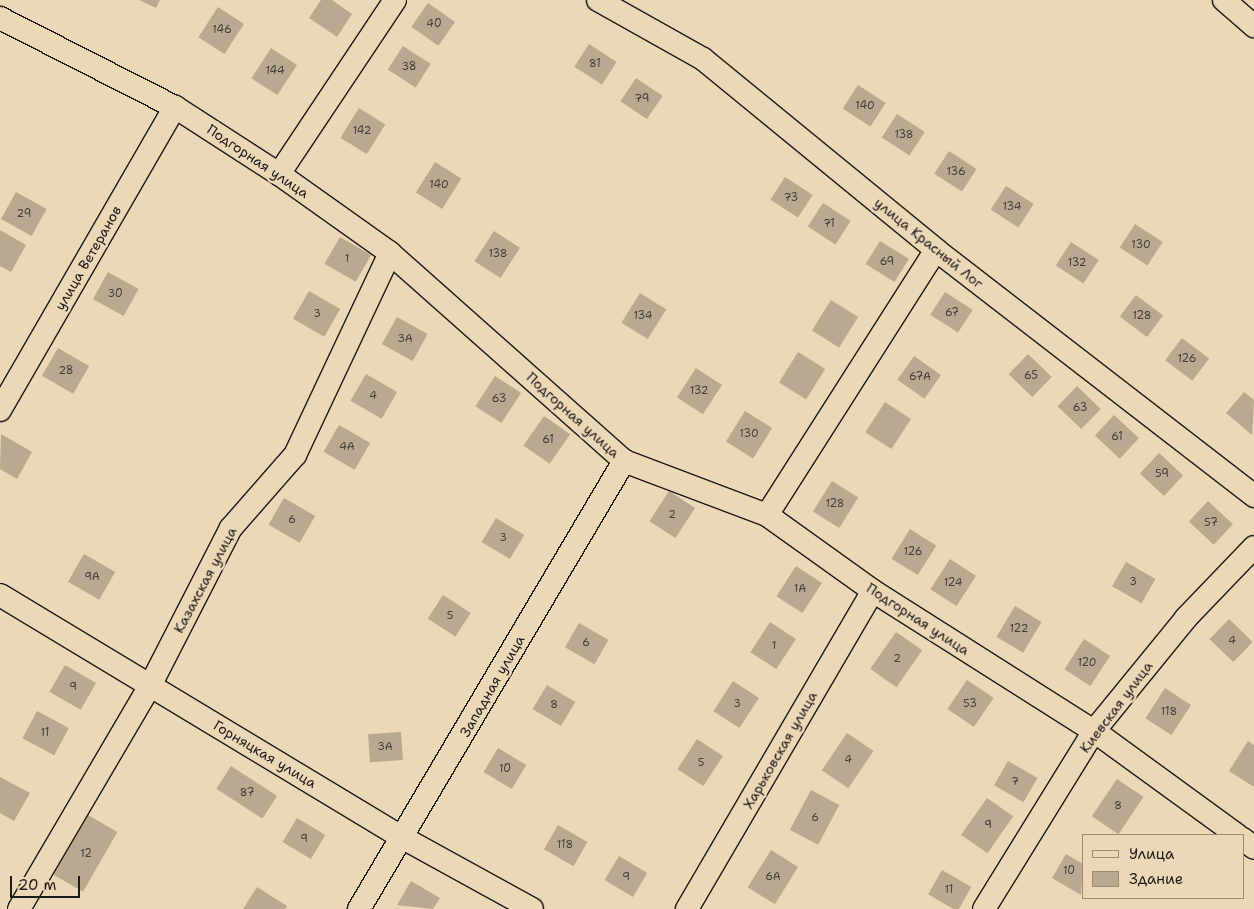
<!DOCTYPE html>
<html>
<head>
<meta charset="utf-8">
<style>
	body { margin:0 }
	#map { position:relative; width:1254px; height:909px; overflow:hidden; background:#ecd7b6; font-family:"Shantell Sans",sans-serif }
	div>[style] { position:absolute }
	.building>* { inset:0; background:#b8a990; transform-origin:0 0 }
	.roads { filter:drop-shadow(1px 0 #1c1c1c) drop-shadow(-1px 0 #1c1c1c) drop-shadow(0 1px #1c1c1c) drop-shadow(0 -1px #1c1c1c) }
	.street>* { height:22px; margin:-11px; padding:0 11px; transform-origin:11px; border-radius:11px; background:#ecd7b6 }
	span { translate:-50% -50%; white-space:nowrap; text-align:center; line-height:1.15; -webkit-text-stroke:5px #ecd7b6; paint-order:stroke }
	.number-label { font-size:11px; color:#433f39 }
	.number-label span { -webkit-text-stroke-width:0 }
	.street-label { font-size:14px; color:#1c1c1c }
	.legend { position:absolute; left:1082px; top:834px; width:162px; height:65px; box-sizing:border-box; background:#ecd7b6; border:1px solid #998c78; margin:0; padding:6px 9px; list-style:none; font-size:15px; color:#1c1c1c }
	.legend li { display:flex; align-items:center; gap:10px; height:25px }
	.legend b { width:25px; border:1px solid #998c78 }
	.scale { position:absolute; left:10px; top:876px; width:70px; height:22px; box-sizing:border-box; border:2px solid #1c1c1c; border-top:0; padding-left:6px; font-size:15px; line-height:18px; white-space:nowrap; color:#1c1c1c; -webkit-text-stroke:4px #ecd7b6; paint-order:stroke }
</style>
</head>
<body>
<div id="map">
	<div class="building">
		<i style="clip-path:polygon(139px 0,160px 0,156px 8px)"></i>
		<i style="clip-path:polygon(321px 0,332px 0,352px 14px,337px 37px,309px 18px)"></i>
		<i style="left:428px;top:3px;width:33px;height:29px;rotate:35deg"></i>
		<i style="left:218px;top:7px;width:31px;height:36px;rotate:33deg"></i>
		<i style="left:589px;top:44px;width:33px;height:27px;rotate:33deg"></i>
		<i style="left:403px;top:46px;width:33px;height:28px;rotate:33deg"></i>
		<i style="left:271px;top:48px;width:31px;height:36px;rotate:33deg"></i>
		<i style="left:636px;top:78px;width:32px;height:28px;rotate:34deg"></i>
		<i style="left:858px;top:85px;width:33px;height:28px;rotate:33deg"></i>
		<i style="left:359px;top:108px;width:31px;height:35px;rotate:32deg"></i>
		<i style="left:897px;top:114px;width:33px;height:28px;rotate:33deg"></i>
		<i style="left:949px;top:151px;width:33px;height:27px;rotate:33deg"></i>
		<i style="left:435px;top:162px;width:31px;height:36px;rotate:32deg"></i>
		<i style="left:785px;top:177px;width:33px;height:27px;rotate:33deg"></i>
		<i style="left:1006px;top:186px;width:33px;height:28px;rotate:33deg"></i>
		<i style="left:16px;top:192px;width:35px;height:31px;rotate:29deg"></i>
		<i style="left:823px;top:203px;width:33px;height:28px;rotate:33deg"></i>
		<i style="left:1135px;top:224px;width:33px;height:28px;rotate:33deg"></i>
		<i style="clip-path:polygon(0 230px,26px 245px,11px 272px,0 266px)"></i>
		<i style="left:494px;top:231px;width:31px;height:36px;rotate:33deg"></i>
		<i style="left:340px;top:237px;width:36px;height:31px;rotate:30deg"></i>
		<i style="left:880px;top:241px;width:34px;height:27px;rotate:32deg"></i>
		<i style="left:1071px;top:242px;width:33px;height:28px;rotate:33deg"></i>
		<i style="left:108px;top:272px;width:35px;height:31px;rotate:29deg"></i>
		<i style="left:309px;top:291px;width:36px;height:32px;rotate:30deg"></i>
		<i style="left:945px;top:292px;width:33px;height:27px;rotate:33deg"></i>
		<i style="left:640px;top:293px;width:31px;height:35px;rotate:32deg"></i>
		<i style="left:1136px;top:295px;width:34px;height:27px;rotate:37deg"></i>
		<i style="left:831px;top:300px;width:32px;height:36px;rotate:32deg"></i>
		<i style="left:397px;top:317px;width:35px;height:31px;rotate:29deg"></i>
		<i style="left:1182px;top:338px;width:34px;height:28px;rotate:37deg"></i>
		<i style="left:58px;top:348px;width:36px;height:32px;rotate:30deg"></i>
		<i style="left:798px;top:352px;width:32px;height:36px;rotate:32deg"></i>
		<i style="left:1028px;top:354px;width:33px;height:28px;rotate:44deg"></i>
		<i style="left:914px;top:356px;width:33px;height:29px;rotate:35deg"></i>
		<i style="left:696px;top:368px;width:31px;height:35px;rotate:33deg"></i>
		<i style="left:366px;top:374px;width:36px;height:31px;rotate:30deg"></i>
		<i style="left:495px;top:376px;width:31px;height:36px;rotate:33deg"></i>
		<i style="left:1077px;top:386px;width:33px;height:28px;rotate:44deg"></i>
		<i style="clip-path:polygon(1244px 392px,1254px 400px,1252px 435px,1226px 413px)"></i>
		<i style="left:885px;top:402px;width:31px;height:36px;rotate:33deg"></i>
		<i style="left:745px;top:411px;width:32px;height:36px;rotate:32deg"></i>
		<i style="left:1114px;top:415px;width:34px;height:28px;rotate:43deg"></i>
		<i style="left:544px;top:416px;width:32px;height:36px;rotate:35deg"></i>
		<i style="left:339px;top:425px;width:36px;height:31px;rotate:30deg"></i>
		<i style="clip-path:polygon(1px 434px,32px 452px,17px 479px,0 469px)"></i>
		<i style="left:1159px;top:453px;width:33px;height:28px;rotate:43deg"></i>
		<i style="left:832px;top:481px;width:31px;height:36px;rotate:32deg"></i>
		<i style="left:669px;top:491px;width:31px;height:36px;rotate:33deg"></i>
		<i style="left:284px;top:498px;width:36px;height:31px;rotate:30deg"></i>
		<i style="left:1208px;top:501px;width:34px;height:28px;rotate:43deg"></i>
		<i style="left:496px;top:518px;width:33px;height:28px;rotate:31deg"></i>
		<i style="left:910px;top:529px;width:31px;height:35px;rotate:32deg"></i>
		<i style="left:84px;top:554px;width:36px;height:32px;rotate:30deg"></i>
		<i style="left:950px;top:559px;width:31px;height:36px;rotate:33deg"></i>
		<i style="left:1126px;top:562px;width:34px;height:28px;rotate:30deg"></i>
		<i style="left:796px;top:566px;width:31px;height:36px;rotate:33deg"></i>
		<i style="left:443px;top:595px;width:33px;height:28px;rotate:33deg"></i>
		<i style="left:1015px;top:606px;width:31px;height:36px;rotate:31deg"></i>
		<i style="left:1229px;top:619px;width:33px;height:28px;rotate:44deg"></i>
		<i style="left:770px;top:622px;width:31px;height:36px;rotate:33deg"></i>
		<i style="left:579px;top:623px;width:34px;height:28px;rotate:30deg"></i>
		<i style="left:896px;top:632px;width:32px;height:45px;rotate:35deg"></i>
		<i style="left:1084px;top:639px;width:31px;height:36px;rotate:33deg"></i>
		<i style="left:65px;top:665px;width:36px;height:31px;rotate:30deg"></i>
		<i style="left:967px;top:680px;width:32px;height:35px;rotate:34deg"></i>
		<i style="left:733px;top:681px;width:31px;height:36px;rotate:33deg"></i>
		<i style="left:547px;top:685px;width:33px;height:28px;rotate:31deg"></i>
		<i style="left:1165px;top:688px;width:31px;height:36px;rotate:33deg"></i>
		<i style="left:37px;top:711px;width:36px;height:31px;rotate:28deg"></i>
		<i style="left:401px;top:732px;width:28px;height:33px;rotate:86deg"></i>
		<i style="left:847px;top:733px;width:32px;height:45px;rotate:34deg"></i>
		<i style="left:697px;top:739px;width:31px;height:36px;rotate:33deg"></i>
		<i style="clip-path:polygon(1248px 741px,1254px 745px,1254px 787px,1229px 771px)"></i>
		<i style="left:498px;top:748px;width:33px;height:28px;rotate:31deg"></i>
		<i style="left:1008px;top:761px;width:34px;height:28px;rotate:30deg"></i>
		<i style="left:231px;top:766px;width:55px;height:27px;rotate:33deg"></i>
		<i style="clip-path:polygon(0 777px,30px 793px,14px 821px,0 813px)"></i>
		<i style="left:1117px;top:779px;width:32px;height:45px;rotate:34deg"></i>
		<i style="left:811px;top:790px;width:32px;height:45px;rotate:28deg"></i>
		<i style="left:987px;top:798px;width:32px;height:45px;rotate:35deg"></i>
		<i style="left:88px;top:815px;width:34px;height:69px;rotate:30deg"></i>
		<i style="left:297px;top:818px;width:33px;height:28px;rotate:31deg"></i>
		<i style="left:558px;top:825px;width:34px;height:28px;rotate:30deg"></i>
		<i style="left:771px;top:850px;width:32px;height:44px;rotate:32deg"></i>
		<i style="clip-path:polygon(1066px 854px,1083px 864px,1081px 895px,1052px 878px)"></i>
		<i style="left:619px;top:856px;width:33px;height:28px;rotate:31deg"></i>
		<i style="left:942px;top:870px;width:34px;height:28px;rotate:30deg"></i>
		<i style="clip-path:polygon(411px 881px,440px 898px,433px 909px,397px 905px)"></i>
		<i style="clip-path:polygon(257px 887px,287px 906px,285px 909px,243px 909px)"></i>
	</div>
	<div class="roads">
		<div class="street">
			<i style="left:598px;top:0;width:120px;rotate:29.3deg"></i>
			<i style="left:703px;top:59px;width:301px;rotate:39.3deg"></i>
			<i style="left:936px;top:250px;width:402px;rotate:37.7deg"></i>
			<i style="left:1224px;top:0;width:40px;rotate:41deg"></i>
			<i style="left:0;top:18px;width:196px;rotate:27deg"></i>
			<i style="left:175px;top:107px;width:124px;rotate:32.8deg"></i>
			<i style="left:279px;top:174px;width:136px;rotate:35.4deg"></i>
			<i style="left:390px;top:253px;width:313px;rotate:41.6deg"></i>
			<i style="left:624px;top:461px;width:153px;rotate:20.7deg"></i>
			<i style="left:767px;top:515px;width:130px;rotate:35.6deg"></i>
			<i style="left:873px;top:591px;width:262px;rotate:32.4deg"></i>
			<i style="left:1094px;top:731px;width:177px;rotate:36deg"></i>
			<i style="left:279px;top:174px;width:209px;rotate:-56.3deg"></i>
			<i style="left:0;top:410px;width:350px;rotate:-60deg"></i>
			<i style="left:767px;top:515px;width:314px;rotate:-57.5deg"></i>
			<i style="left:0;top:595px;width:471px;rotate:31.1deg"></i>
			<i style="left:403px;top:838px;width:147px;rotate:28.8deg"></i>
			<i style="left:1243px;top:839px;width:14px;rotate:39deg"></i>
			<i style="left:19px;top:909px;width:261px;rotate:-59.6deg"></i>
			<i style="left:151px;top:684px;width:175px;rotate:-62.9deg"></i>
			<i style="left:231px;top:528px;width:97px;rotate:-48.8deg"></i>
			<i style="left:295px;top:455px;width:223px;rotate:-64.8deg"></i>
			<i style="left:359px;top:909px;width:521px;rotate:-59.39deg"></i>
			<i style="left:687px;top:909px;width:368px;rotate:-59.7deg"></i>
			<i style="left:984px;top:909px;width:209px;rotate:-58.3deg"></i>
			<i style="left:1094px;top:731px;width:146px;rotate:-50.8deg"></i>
			<i style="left:1186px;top:618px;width:98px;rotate:-46.2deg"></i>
		</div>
	</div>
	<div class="number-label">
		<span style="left:434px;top:24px">40</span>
		<span style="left:222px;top:30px">146</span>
		<span style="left:595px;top:64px">81</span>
		<span style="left:409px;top:67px">38</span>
		<span style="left:275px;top:71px">144</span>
		<span style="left:642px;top:99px">79</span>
		<span style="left:865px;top:106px">140</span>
		<span style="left:362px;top:131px">142</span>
		<span style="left:904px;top:135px">138</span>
		<span style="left:956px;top:172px">136</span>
		<span style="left:439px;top:185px">140</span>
		<span style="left:791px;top:198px">73</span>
		<span style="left:1012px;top:207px">134</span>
		<span style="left:24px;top:214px">29</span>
		<span style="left:829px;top:224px">71</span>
		<span style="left:1141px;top:245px">130</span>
		<span style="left:498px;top:254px">138</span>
		<span style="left:347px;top:259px">1</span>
		<span style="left:887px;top:262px">69</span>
		<span style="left:1077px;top:263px">132</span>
		<span style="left:115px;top:294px">30</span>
		<span style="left:952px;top:313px">67</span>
		<span style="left:317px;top:314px">3</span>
		<span style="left:643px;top:316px">134</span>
		<span style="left:1142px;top:316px">128</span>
		<span style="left:405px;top:339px">3А</span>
		<span style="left:1187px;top:359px">126</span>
		<span style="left:66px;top:371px">28</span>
		<span style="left:1031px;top:376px">65</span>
		<span style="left:920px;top:377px">67А</span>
		<span style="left:699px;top:391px">132</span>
		<span style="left:373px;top:396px">4</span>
		<span style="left:499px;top:399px">63</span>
		<span style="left:1080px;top:408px">63</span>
		<span style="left:749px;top:434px">130</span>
		<span style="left:1117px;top:437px">61</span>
		<span style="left:548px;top:440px">61</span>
		<span style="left:347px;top:447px">4А</span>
		<span style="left:1162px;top:474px">59</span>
		<span style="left:835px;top:504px">128</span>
		<span style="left:672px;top:515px">2</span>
		<span style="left:292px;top:520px">6</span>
		<span style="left:1211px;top:523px">57</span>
		<span style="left:503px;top:538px">3</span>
		<span style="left:913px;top:552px">126</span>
		<span style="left:92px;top:577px">9А</span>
		<span style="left:1133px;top:582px">3</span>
		<span style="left:953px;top:583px">124</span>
		<span style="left:800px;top:589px">1А</span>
		<span style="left:450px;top:616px">5</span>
		<span style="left:1019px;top:629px">122</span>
		<span style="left:1232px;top:641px">4</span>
		<span style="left:586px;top:643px">6</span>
		<span style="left:774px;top:646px">1</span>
		<span style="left:897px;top:659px">2</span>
		<span style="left:1087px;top:663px">120</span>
		<span style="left:73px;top:687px">9</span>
		<span style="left:737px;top:704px">3</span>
		<span style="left:970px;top:704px">53</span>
		<span style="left:554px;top:705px">8</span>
		<span style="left:1169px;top:712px">118</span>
		<span style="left:45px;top:733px">11</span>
		<span style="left:385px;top:747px">3А</span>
		<span style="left:848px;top:760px">4</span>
		<span style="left:701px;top:763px">5</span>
		<span style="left:505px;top:769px">10</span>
		<span style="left:1015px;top:782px">7</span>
		<span style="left:247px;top:793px">87</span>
		<span style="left:1118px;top:806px">8</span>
		<span style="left:815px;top:818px">6</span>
		<span style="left:988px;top:825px">9</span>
		<span style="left:304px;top:839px">9</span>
		<span style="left:565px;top:845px">118</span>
		<span style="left:86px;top:854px">12</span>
		<span style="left:1069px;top:871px">10</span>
		<span style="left:626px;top:877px">9</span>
		<span style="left:773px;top:877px">6А</span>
		<span style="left:949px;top:890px">11</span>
	</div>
	<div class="street-label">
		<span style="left:258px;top:161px;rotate:34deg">Подгорная улица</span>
		<span style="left:929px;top:243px;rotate:39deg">улица Красный Лог</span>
		<span style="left:88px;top:258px;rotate:-60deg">улица Ветеранов</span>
		<span style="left:573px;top:415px;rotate:42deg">Подгорная улица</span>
		<span style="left:205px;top:580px;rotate:-62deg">Казахская улица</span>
		<span style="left:918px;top:619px;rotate:33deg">Подгорная улица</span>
		<span style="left:492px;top:686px;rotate:-60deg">Западная улица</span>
		<span style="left:1116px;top:707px;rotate:-53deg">Киевская улица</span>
		<span style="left:780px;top:750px;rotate:-60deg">Харьковская улица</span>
		<span style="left:265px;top:754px;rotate:31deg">Горняцкая улица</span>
	</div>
	<ul class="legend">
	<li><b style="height:6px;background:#ecd7b6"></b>Улица</li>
	<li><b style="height:14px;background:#b8a990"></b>Здание</li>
	</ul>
	<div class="scale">20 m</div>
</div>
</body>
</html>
